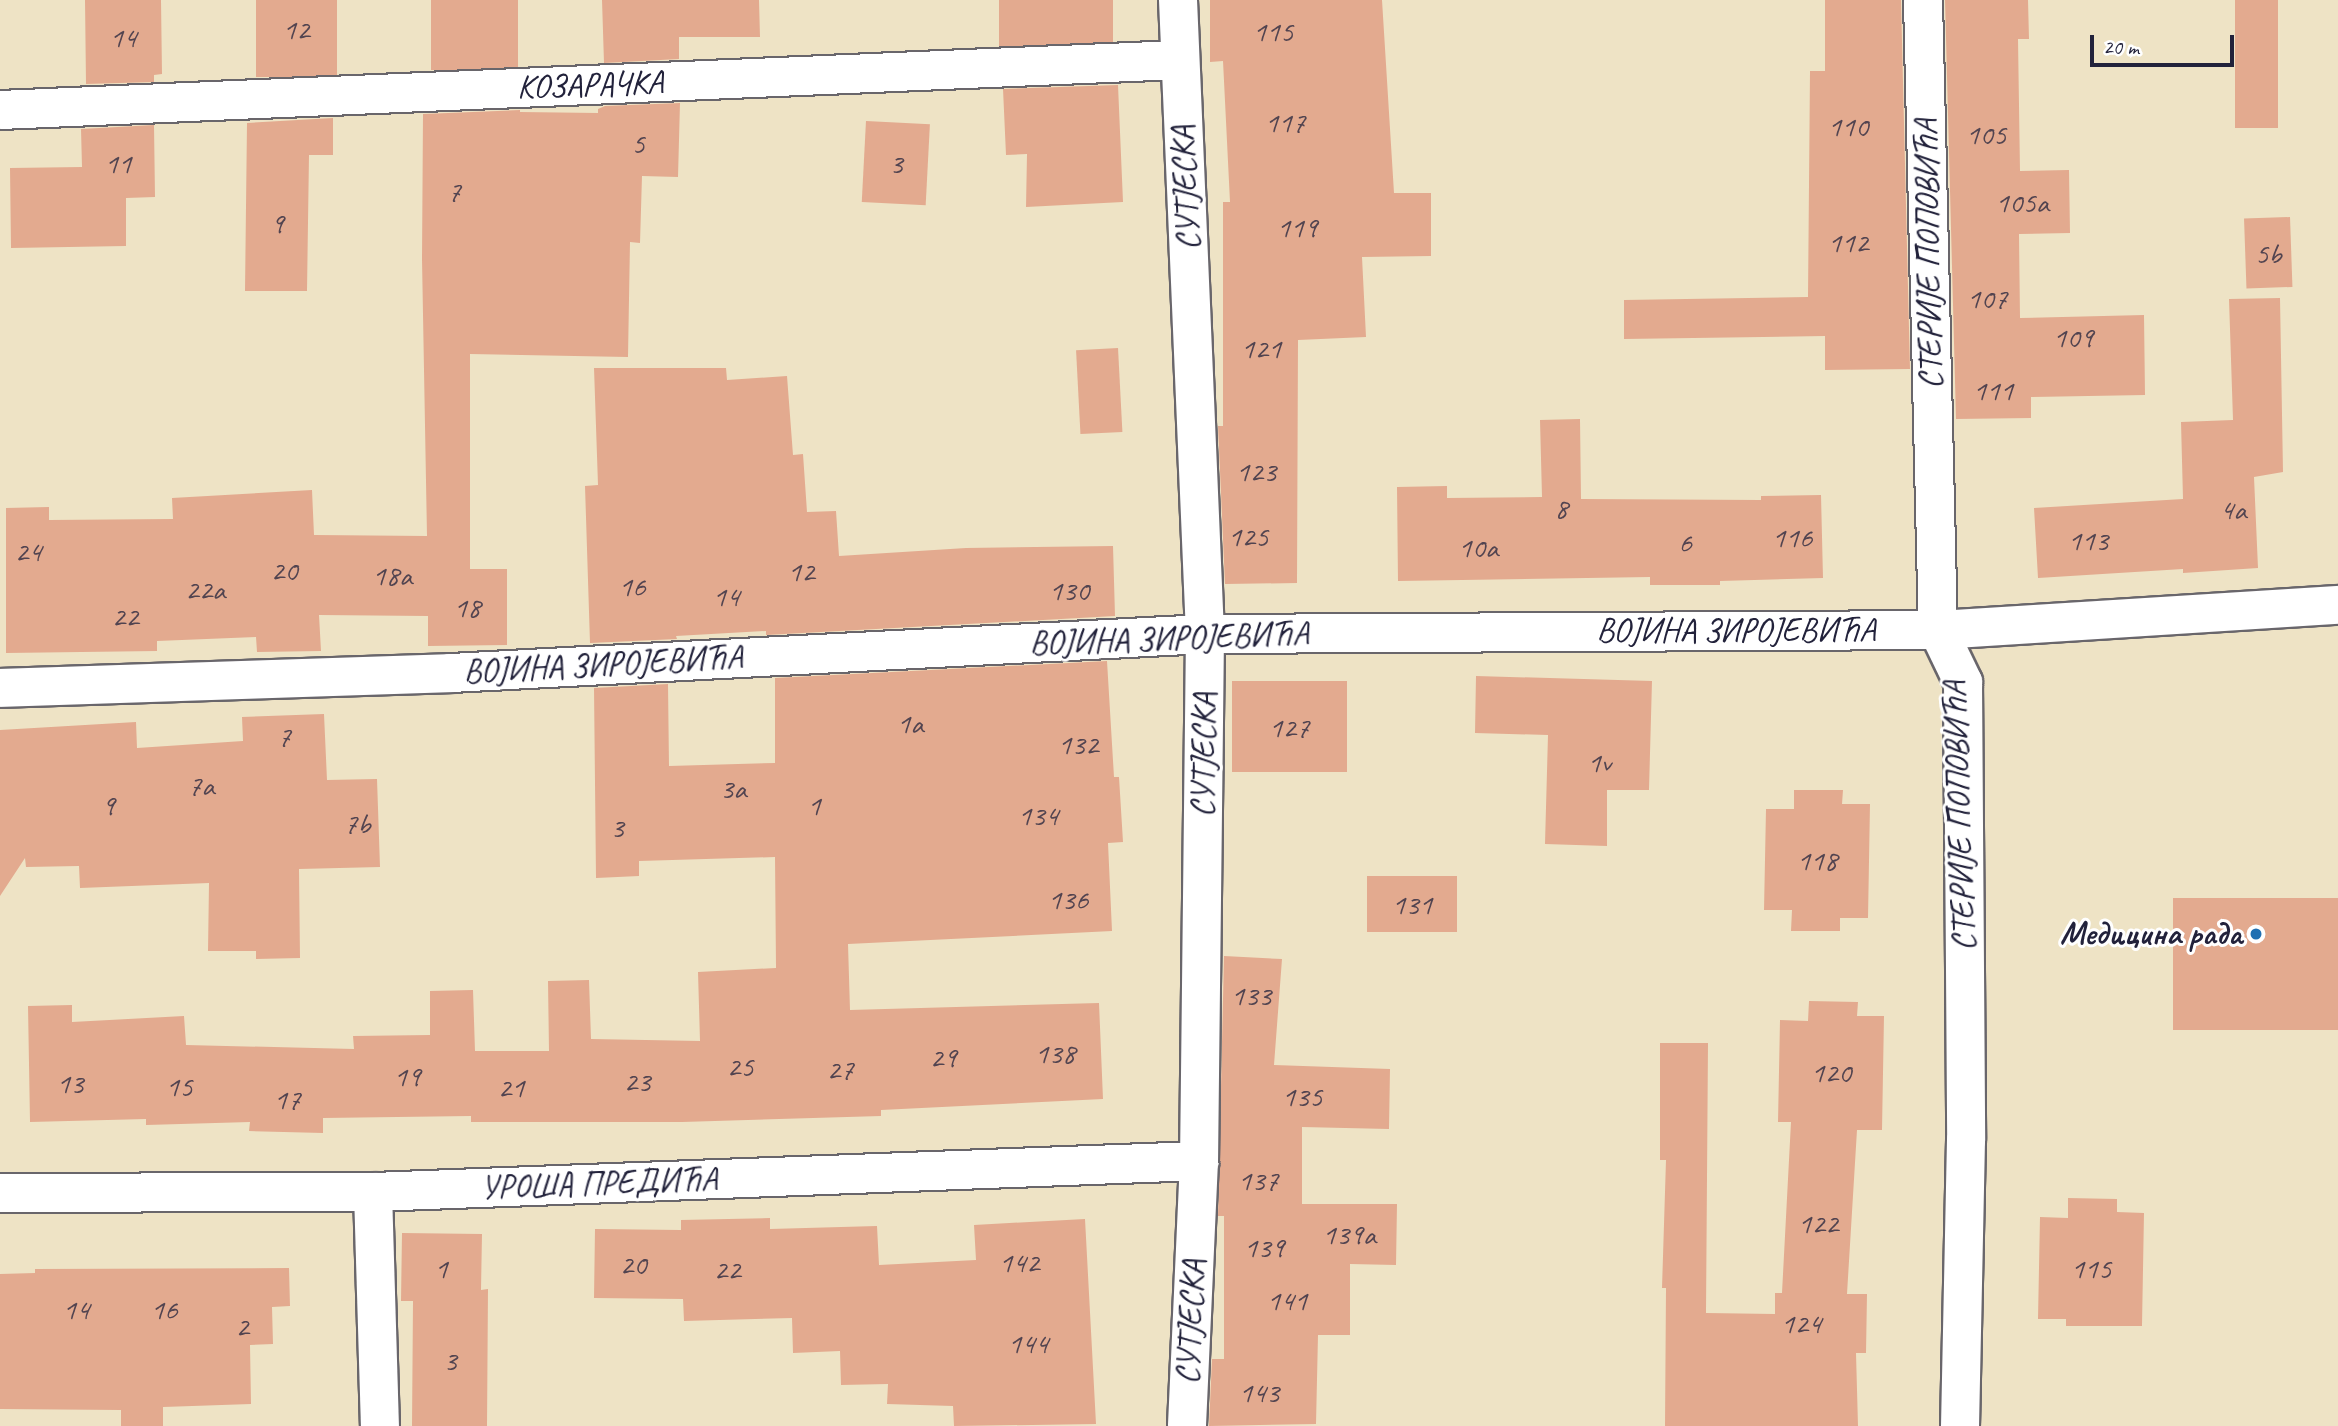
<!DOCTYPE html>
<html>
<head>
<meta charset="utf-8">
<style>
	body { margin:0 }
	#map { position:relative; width:2338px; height:1426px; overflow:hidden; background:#eee3c5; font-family:Caveat,sans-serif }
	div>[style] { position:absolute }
	.building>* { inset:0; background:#e3aa8f; transform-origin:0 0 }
	.roads { filter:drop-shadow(2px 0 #69666b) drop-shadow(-2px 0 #69666b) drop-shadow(0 2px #69666b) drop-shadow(0 -2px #69666b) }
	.street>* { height:38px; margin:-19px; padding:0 19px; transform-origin:19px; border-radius:19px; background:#fff }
	.dots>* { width:19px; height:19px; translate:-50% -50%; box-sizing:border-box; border:4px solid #fff; border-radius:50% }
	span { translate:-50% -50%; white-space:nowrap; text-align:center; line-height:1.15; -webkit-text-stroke:6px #fff; paint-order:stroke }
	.number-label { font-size:30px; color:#524450 }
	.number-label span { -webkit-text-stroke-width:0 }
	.street-label { font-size:33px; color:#22223b }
	.poi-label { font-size:33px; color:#22223b; font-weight:700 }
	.right { translate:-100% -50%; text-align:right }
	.scale { position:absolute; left:2090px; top:35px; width:144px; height:32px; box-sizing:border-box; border:4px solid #22223b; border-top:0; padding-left:9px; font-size:21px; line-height:24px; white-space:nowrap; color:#22223b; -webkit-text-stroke:5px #fff; paint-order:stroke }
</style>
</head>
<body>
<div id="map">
	<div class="building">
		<i style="clip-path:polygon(85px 0,161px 0,162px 74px,154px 75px,154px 82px,86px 84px)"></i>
		<i style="left:256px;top:0;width:81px;height:77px"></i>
		<i style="left:431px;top:0;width:87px;height:70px"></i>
		<i style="clip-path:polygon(602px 0,759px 0,760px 37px,679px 37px,679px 59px,604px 63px)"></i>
		<i style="left:999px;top:0;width:114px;height:46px"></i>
		<i style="clip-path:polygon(1210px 0,1382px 0,1394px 193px,1431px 193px,1431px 256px,1362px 257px,1366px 337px,1298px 340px,1297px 583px,1225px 584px,1218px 426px,1223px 426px,1223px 202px,1230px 202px,1223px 61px,1210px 62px)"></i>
		<i style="clip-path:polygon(1825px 0,1901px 0,1910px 369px,1825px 370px,1825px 336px,1624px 339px,1624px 300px,1808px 297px,1810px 71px,1825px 71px)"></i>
		<i style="clip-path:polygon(1945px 0,2028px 0,2029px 39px,2018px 39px,2020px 171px,2069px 170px,2070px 233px,2019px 234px,2020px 318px,2144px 315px,2145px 395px,2031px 397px,2031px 418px,1956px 419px)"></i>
		<i style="left:2235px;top:0;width:43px;height:128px"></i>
		<i style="clip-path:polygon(1118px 85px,1123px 202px,1026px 207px,1027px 154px,1006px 155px,1003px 89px)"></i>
		<i style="clip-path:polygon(680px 103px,678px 177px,642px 176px,640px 243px,630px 242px,628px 357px,470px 354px,470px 569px,507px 569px,507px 645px,428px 646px,428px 616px,319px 615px,321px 651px,257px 652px,256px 637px,157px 641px,157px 651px,6px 653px,6px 508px,49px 507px,49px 520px,173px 519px,172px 498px,312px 490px,314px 535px,427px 536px,422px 259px,423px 114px,520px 110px,520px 112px,598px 113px,598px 109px,605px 106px)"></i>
		<i style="clip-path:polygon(333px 118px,333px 155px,309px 155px,307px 291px,245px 291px,247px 123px)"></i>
		<i style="left:866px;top:121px;width:64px;height:81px;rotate:3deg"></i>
		<i style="clip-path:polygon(154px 125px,155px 197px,126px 198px,126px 246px,11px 248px,10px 168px,82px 167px,81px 129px)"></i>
		<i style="left:2290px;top:217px;width:70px;height:46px;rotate:88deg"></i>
		<i style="clip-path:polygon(2280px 298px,2283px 472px,2254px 477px,2258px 568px,2183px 573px,2183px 569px,2038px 578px,2034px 508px,2183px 499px,2181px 422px,2233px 420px,2229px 299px)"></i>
		<i style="left:1118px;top:348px;width:84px;height:42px;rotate:87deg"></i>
		<i style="clip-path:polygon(594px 368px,726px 368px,727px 380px,787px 376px,793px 455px,803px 454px,807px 512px,836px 511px,839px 556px,966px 548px,1113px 546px,1115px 616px,766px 635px,766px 631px,676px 636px,677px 639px,590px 643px,585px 486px,598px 485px)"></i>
		<i style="clip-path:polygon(1580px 419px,1581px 499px,1761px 500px,1761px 496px,1821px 495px,1823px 578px,1720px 581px,1720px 585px,1650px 585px,1650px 577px,1398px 581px,1397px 487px,1447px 486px,1447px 498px,1542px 497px,1540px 420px)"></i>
		<i style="clip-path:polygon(1107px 661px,1114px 777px,1119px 777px,1123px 842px,1108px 843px,1112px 931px,848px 944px,850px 1010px,1099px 1003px,1103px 1099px,881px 1110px,881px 1116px,682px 1122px,471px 1122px,471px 1116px,323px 1118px,323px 1133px,249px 1131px,250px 1122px,146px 1125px,146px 1119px,30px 1122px,28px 1006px,72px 1005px,72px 1022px,184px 1016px,186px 1045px,354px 1049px,353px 1036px,430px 1035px,430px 991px,473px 990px,475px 1051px,549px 1051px,548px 981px,589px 980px,591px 1039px,700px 1041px,698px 972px,776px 968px,775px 857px,639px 861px,639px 876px,596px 878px,594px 688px,668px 684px,669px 766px,775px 763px,775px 678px)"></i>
		<i style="clip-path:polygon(1476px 676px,1652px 681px,1649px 790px,1607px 790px,1607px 846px,1545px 844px,1548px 735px,1475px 733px)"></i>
		<i style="left:1232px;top:681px;width:115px;height:91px"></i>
		<i style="clip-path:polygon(324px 714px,327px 780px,377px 779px,380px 867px,299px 869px,300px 958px,256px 959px,256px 951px,208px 951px,209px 883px,80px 888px,79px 866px,26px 867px,25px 858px,0 896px,0 730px,136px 722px,137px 748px,243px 741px,242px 717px)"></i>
		<i style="clip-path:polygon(1794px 790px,1843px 790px,1842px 804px,1870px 804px,1868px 918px,1840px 918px,1840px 931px,1791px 931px,1792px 910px,1764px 910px,1766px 809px,1794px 809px)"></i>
		<i style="left:1367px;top:876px;width:90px;height:56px"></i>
		<i style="left:2338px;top:898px;width:132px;height:165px;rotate:90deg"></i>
		<i style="clip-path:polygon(1224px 956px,1282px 959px,1274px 1065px,1390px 1069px,1389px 1129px,1302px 1127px,1302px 1204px,1397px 1204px,1396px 1265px,1350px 1264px,1350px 1335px,1318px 1335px,1316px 1424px,1209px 1426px,1212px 1359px,1224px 1359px,1224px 1216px,1218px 1216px)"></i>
		<i style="clip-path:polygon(1809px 1001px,1858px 1002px,1857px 1016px,1884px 1016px,1882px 1130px,1857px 1130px,1847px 1294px,1867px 1294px,1866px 1353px,1856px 1353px,1858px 1426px,1665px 1426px,1666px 1288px,1662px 1288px,1666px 1160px,1660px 1160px,1660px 1043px,1708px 1043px,1706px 1313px,1775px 1314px,1775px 1293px,1782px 1293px,1791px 1122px,1778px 1122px,1780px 1020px,1808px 1021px)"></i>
		<i style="clip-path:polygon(2068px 1198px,2117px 1199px,2117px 1212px,2144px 1213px,2142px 1326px,2066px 1326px,2066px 1319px,2038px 1319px,2040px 1217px,2068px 1218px)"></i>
		<i style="clip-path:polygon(770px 1218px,770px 1229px,877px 1226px,879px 1265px,976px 1260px,974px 1225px,1085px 1219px,1096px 1424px,954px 1426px,953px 1406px,887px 1404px,888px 1384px,841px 1385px,840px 1351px,793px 1353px,792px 1318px,684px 1321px,683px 1299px,594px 1298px,595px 1229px,681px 1230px,681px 1220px)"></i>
		<i style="clip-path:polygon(402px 1233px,482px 1234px,481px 1290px,488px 1289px,487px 1426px,412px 1426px,413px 1301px,401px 1301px)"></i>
		<i style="clip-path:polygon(289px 1268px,290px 1306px,272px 1307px,273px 1344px,250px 1345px,251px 1404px,163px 1407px,163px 1426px,121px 1426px,121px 1410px,0 1409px,0 1274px,35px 1273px,35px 1269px)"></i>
	</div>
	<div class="roads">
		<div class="street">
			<i style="left:1178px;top:0;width:635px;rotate:87.56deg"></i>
			<i style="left:1205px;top:634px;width:527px;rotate:90.65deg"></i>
			<i style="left:1199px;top:1161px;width:265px;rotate:92.6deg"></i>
			<i style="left:1923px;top:0;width:630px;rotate:88.64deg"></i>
			<i style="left:1938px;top:630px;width:58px;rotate:64.3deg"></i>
			<i style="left:1963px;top:682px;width:458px;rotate:89.6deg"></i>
			<i style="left:1966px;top:1140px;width:286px;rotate:91.2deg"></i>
			<i style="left:0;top:110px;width:1181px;rotate:-2.43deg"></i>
			<i style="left:0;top:688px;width:451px;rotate:-1.9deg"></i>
			<i style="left:451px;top:673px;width:755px;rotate:-2.96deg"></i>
			<i style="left:1205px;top:634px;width:733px;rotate:-0.31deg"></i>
			<i style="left:1938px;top:630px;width:401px;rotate:-3.6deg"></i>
			<i style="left:373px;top:1192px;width:234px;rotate:88.3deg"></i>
			<i style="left:0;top:1193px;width:373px;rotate:-0.2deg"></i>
			<i style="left:373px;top:1192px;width:827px;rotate:-2.15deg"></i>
		</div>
	</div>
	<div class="dots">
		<i style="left:2256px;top:934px;background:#1f6fb2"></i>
	</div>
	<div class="number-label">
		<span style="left:296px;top:29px">12</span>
		<span style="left:1273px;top:31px">115</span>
		<span style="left:123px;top:37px">14</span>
		<span style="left:1285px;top:122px">117</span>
		<span style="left:1848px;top:126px">110</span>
		<span style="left:1986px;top:134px">105</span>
		<span style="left:638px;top:143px">5</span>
		<span style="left:118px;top:163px">11</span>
		<span style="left:896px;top:163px">3</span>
		<span style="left:454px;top:191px">7</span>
		<span style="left:2022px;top:202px">105a</span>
		<span style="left:277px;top:223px">9</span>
		<span style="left:1297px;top:227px">119</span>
		<span style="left:1848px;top:242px">112</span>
		<span style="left:2268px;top:253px">5b</span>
		<span style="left:1987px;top:298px">107</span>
		<span style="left:2073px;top:337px">109</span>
		<span style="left:1261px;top:348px">121</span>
		<span style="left:1993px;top:390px">111</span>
		<span style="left:1256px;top:471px">123</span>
		<span style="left:1561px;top:508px">8</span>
		<span style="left:2233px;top:509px">4a</span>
		<span style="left:1248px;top:536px">125</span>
		<span style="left:1792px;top:537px">116</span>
		<span style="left:2088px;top:540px">113</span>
		<span style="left:1685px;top:542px">6</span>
		<span style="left:1478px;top:547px">10a</span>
		<span style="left:28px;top:551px">24</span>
		<span style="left:284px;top:570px">20</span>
		<span style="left:801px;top:571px">12</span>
		<span style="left:392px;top:575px">18a</span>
		<span style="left:632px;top:586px">16</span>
		<span style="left:205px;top:589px">22a</span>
		<span style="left:1069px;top:590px">130</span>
		<span style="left:726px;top:596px">14</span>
		<span style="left:467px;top:607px">18</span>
		<span style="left:125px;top:616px">22</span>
		<span style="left:910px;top:723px">1a</span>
		<span style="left:1289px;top:727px">127</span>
		<span style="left:284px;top:736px">7</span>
		<span style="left:1078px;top:744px">132</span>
		<span style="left:1599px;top:762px">1v</span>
		<span style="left:201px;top:785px">7a</span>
		<span style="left:733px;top:788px">3a</span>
		<span style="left:108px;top:805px">9</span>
		<span style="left:814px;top:805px">1</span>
		<span style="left:1038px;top:815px">134</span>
		<span style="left:357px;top:823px">7b</span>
		<span style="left:617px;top:827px">3</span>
		<span style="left:1817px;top:860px">118</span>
		<span style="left:1068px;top:899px">136</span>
		<span style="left:1412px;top:904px">131</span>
		<span style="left:1251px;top:995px">133</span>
		<span style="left:1055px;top:1053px">138</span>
		<span style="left:943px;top:1057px">29</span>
		<span style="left:740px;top:1066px">25</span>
		<span style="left:840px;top:1069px">27</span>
		<span style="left:1831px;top:1072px">120</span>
		<span style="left:407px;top:1076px">19</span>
		<span style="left:637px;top:1081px">23</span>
		<span style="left:70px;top:1083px">13</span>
		<span style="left:179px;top:1086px">15</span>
		<span style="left:511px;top:1087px">21</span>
		<span style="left:1302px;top:1096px">135</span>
		<span style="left:287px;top:1099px">17</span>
		<span style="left:1258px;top:1180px">137</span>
		<span style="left:1818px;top:1223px">122</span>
		<span style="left:1349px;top:1234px">139a</span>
		<span style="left:1264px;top:1247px">139</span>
		<span style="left:1019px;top:1262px">142</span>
		<span style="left:633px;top:1264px">20</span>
		<span style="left:441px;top:1268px">1</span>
		<span style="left:2091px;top:1268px">115</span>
		<span style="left:727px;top:1269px">22</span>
		<span style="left:1287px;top:1300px">141</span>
		<span style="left:76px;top:1309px">14</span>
		<span style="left:164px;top:1309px">16</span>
		<span style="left:1801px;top:1323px">124</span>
		<span style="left:242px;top:1326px">2</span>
		<span style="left:1028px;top:1343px">144</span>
		<span style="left:450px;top:1360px">3</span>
		<span style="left:1259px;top:1392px">143</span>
	</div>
	<div class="street-label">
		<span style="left:590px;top:85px;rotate:-2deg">КОЗАРАЧКА</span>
		<span style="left:1186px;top:188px;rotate:-93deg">СУТЈЕСКА</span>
		<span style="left:1929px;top:254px;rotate:-91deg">СТЕРИЈЕ ПОПОВИЋА</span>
		<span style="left:1736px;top:631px">ВОЈИНА ЗИРОЈЕВИЋА</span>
		<span style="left:1169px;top:639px;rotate:-2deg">ВОЈИНА ЗИРОЈЕВИЋА</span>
		<span style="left:603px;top:665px;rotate:-3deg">ВОЈИНА ЗИРОЈЕВИЋА</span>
		<span style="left:1204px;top:755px;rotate:-89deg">СУТЈЕСКА</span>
		<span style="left:1960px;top:816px;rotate:-92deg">СТЕРИЈЕ ПОПОВИЋА</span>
		<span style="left:599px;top:1184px;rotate:-2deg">УРОША ПРЕДИЋА</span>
		<span style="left:1191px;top:1322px;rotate:-87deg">СУТЈЕСКА</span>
	</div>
	<div class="poi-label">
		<span class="right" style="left:2242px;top:934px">Медицина рада</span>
	</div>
	<div class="scale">20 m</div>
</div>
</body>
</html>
